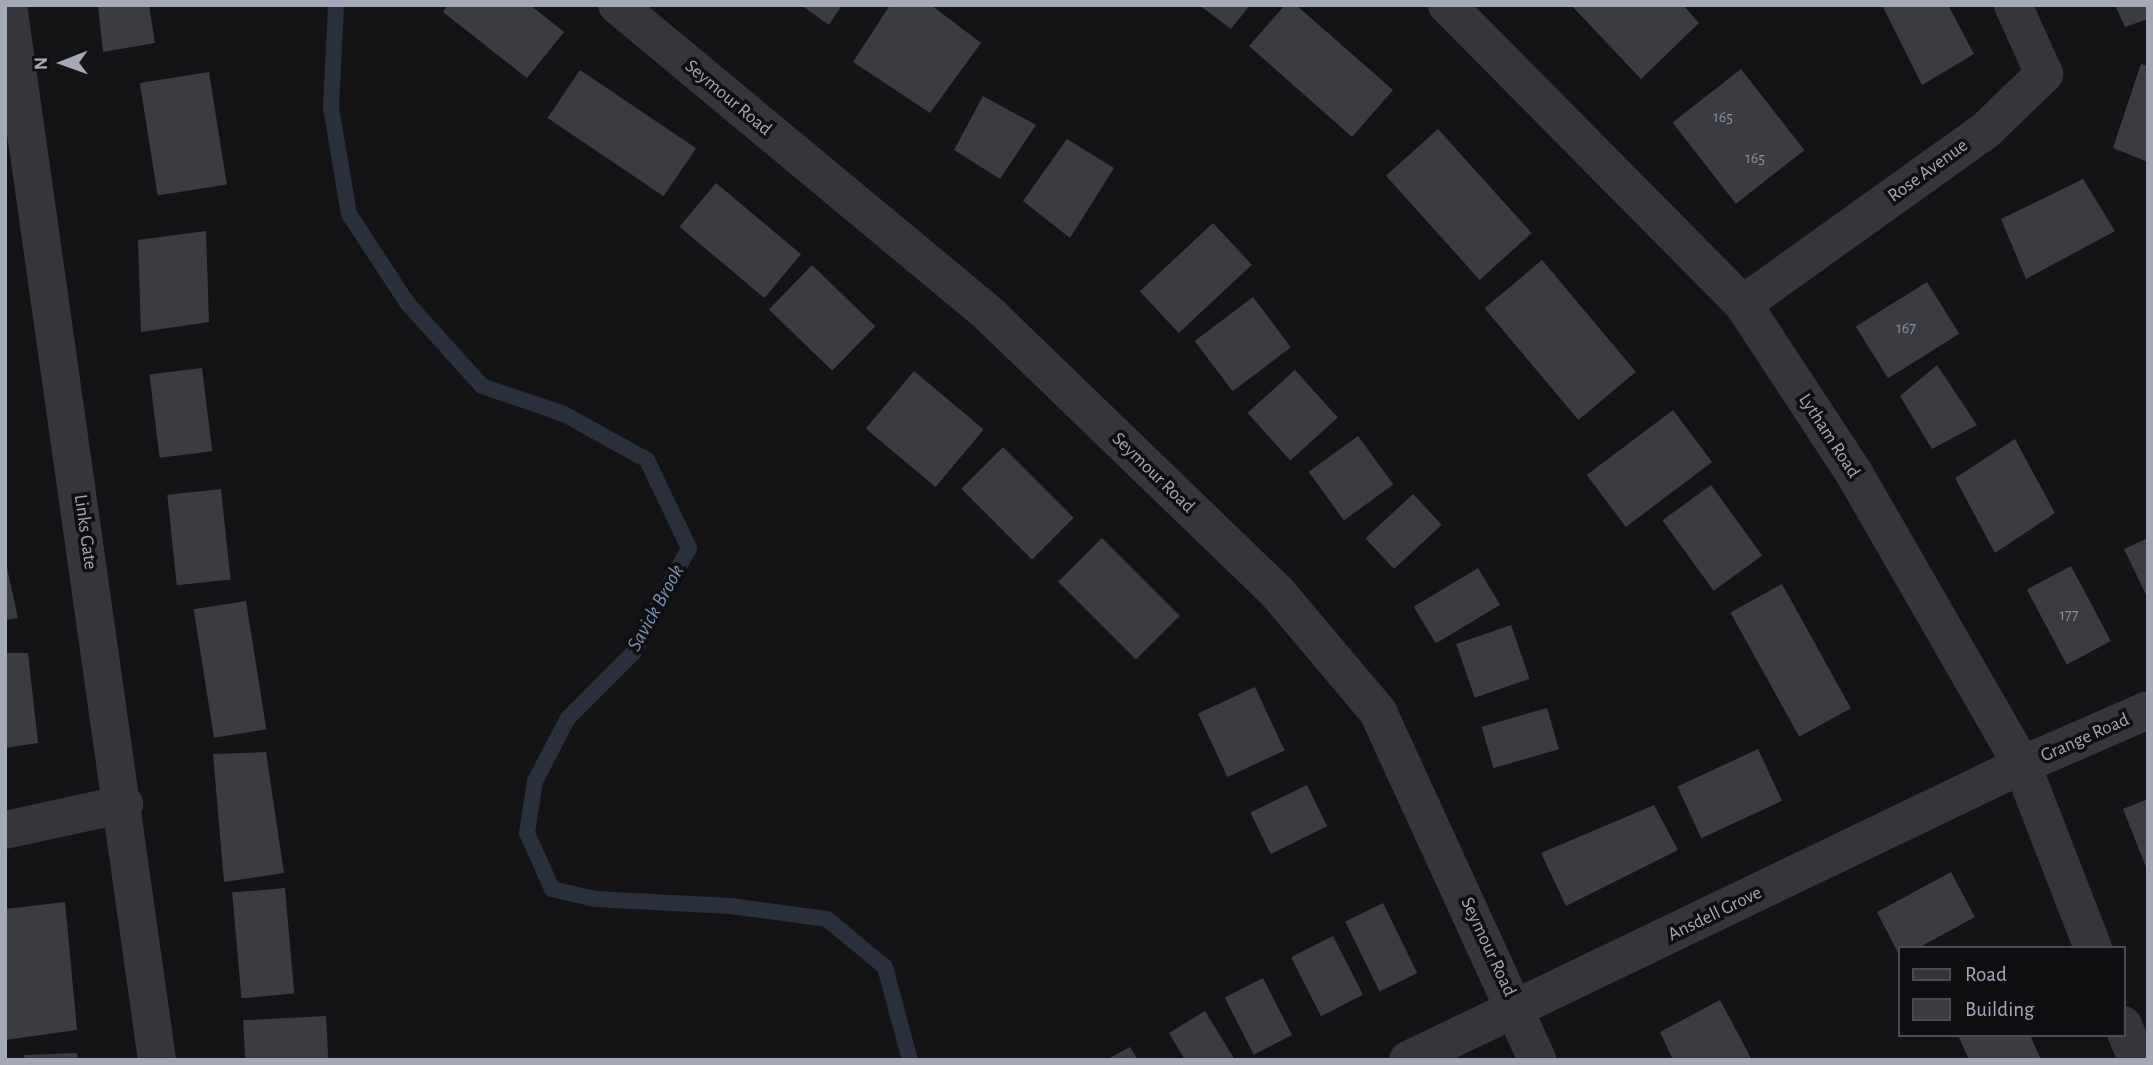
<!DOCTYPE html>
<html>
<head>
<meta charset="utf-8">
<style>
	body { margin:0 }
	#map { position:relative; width:2153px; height:1065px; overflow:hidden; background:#141416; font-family:"Alegreya Sans",sans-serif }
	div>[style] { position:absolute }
	.stream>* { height:16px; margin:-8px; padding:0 8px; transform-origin:8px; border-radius:8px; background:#29303b }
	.building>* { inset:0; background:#3b3c41; transform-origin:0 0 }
	.minor>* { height:38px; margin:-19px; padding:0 19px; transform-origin:19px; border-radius:19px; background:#35353b }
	span { translate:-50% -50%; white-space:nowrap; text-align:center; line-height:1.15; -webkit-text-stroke:7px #0f0f11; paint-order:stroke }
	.number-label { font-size:16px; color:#8a8d9a }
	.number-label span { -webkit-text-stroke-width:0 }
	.street-label { font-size:19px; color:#a5a8b7 }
	.water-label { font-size:21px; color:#7990b5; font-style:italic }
	.frame { position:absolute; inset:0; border:7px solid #a5a8b7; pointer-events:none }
	.legend { position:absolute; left:1898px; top:946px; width:228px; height:91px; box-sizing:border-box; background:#0f0f11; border:2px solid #4b4c53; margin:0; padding:9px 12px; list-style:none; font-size:21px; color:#a5a8b7 }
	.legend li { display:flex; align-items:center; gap:14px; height:35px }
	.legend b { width:35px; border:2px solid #4b4c53 }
	.north { position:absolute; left:28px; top:28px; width:70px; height:70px; -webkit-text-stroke:5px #0f0f11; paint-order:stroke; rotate:269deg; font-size:19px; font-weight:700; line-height:28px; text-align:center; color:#a5a8b7 }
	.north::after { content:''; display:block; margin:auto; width:24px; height:32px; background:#a5a8b7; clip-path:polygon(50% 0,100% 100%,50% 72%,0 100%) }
</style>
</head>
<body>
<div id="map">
	<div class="stream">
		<i style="left:336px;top:5px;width:103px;rotate:92.8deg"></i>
		<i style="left:331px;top:108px;width:108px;rotate:80.4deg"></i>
		<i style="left:349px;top:214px;width:108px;rotate:56.8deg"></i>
		<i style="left:408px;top:304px;width:110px;rotate:47.9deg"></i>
		<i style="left:482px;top:386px;width:87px;rotate:18.9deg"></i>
		<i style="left:564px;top:414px;width:95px;rotate:29deg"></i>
		<i style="left:647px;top:460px;width:98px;rotate:64.5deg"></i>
		<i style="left:689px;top:548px;width:119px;rotate:118.1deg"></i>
		<i style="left:633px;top:653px;width:92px;rotate:135deg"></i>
		<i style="left:568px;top:718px;width:71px;rotate:117.6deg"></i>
		<i style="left:535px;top:781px;width:53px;rotate:98.7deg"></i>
		<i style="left:527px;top:833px;width:61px;rotate:65.9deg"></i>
		<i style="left:552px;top:889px;width:44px;rotate:13.1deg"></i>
		<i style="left:595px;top:899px;width:135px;rotate:3deg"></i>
		<i style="left:730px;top:906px;width:98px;rotate:7.6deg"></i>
		<i style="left:827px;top:919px;width:75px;rotate:39.6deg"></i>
		<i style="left:885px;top:967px;width:96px;rotate:75deg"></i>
	</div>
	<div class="building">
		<i style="clip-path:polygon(98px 5px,149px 5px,155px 43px,103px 52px)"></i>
		<i style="clip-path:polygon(448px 5px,530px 5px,564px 32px,527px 78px,443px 12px)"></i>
		<i style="clip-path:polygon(801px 5px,842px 5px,829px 25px)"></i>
		<i style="clip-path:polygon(890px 5px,931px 5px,981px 43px,930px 113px,853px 62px)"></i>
		<i style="clip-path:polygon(1199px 5px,1250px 5px,1231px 29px)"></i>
		<i style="clip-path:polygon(1285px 5px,1296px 5px,1393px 90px,1352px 137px,1249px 46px)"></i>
		<i style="clip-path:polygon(1571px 5px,1683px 5px,1699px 23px,1641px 79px)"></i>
		<i style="clip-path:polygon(1882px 5px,1948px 5px,1974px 54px,1922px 85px)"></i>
		<i style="clip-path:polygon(2115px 5px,2148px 5px,2148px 19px,2125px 27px)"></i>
		<i style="clip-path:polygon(2141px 64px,2148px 66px,2148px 162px,2113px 148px)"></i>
		<i style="left:1741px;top:69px;width:103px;height:87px;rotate:52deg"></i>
		<i style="left:580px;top:70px;width:140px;height:58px;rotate:34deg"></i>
		<i style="left:209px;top:72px;width:114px;height:70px;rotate:81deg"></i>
		<i style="clip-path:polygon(983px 96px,1036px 125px,1000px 179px,954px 150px)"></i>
		<i style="left:1438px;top:129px;width:140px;height:70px;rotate:48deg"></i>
		<i style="clip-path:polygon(1067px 139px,1114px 168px,1070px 238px,1023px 201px)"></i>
		<i style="clip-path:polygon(2083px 179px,2115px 231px,2026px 279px,2001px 219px)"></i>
		<i style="left:716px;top:183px;width:111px;height:57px;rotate:40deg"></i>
		<i style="left:1213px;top:223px;width:57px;height:100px;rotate:47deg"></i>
		<i style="clip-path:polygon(206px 231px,209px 322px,141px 332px,138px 240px)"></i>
		<i style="left:1542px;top:260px;width:146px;height:75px;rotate:50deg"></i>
		<i style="left:812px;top:265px;width:88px;height:62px;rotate:44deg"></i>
		<i style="left:1927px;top:282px;width:61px;height:84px;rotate:58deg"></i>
		<i style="left:1253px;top:297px;width:63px;height:73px;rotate:53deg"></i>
		<i style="clip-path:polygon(1937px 365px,1977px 425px,1932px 449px,1900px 396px)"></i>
		<i style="left:202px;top:368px;width:84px;height:53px;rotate:83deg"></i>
		<i style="left:1295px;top:370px;width:64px;height:64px;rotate:48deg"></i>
		<i style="left:914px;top:371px;width:91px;height:75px;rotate:40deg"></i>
		<i style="left:1673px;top:410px;width:65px;height:108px;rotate:53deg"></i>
		<i style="left:1358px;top:436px;width:60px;height:61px;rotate:54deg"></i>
		<i style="clip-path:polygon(2015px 439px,2055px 513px,1995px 553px,1955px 478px)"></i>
		<i style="left:1003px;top:447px;width:100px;height:59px;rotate:45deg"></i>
		<i style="left:1711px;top:485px;width:87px;height:60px;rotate:54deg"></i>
		<i style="left:221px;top:489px;width:91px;height:54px;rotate:84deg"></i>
		<i style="left:1413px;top:494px;width:42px;height:65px;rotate:47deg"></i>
		<i style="left:1102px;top:538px;width:110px;height:62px;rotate:45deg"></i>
		<i style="clip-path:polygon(2148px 538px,2148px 599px,2124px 549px)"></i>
		<i style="clip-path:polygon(5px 559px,18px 618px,5px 620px)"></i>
		<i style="left:2071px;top:566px;width:85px;height:50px;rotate:62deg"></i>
		<i style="left:1478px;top:568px;width:43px;height:75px;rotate:59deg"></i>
		<i style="left:1782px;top:584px;width:142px;height:59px;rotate:61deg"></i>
		<i style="left:246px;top:601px;width:130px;height:53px;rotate:81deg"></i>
		<i style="left:1511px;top:625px;width:57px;height:58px;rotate:71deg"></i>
		<i style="clip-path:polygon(5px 653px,28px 653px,38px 743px,5px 748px)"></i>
		<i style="left:1255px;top:687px;width:70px;height:63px;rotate:65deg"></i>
		<i style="left:1547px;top:708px;width:43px;height:68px;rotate:74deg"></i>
		<i style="left:1758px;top:749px;width:57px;height:89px;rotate:65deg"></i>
		<i style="clip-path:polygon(266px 752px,284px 873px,224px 882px,213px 754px)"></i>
		<i style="left:1307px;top:785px;width:46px;height:63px;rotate:64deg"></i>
		<i style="clip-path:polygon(2148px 799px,2148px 872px,2123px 809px)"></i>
		<i style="clip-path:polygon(1654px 805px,1678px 850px,1566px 906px,1541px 853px)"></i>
		<i style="clip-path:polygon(1951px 872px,1975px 917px,1918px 948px,1899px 948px,1899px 955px,1877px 912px)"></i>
		<i style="left:285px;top:888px;width:106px;height:53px;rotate:85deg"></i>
		<i style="clip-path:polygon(65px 902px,77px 1030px,5px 1040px,5px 909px)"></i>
		<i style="left:1383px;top:903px;width:78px;height:42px;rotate:64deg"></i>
		<i style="left:1333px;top:936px;width:66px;height:47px;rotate:63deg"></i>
		<i style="left:1263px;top:978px;width:64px;height:43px;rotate:63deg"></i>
		<i style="clip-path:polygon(1720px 1000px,1752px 1060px,1673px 1060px,1660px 1032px)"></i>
		<i style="clip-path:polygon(1205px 1011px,1235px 1060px,1185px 1060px,1169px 1033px)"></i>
		<i style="left:326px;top:1016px;width:44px;height:83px;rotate:87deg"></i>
		<i style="clip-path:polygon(1958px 1035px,2030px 1035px,2041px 1060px,1969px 1060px)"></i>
		<i style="clip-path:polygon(1130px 1047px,1138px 1060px,1106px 1060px)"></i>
		<i style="clip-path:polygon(77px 1053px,78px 1060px,25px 1060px,24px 1055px)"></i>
	</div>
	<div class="minor">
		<i style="left:8px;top:5px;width:1065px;rotate:81.96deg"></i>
		<i style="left:617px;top:5px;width:485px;rotate:39.7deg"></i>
		<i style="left:990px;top:315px;width:399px;rotate:44deg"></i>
		<i style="left:1277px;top:592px;width:157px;rotate:49.9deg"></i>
		<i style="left:1378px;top:712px;width:383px;rotate:65.4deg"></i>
		<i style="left:1447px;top:5px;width:421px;rotate:45.3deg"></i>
		<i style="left:1743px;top:304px;width:202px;rotate:56.7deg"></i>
		<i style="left:1854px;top:473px;width:337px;rotate:60.1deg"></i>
		<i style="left:2022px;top:765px;width:196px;rotate:68.8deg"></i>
		<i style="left:1743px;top:304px;width:299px;rotate:-35.6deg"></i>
		<i style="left:1986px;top:130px;width:81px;rotate:-44deg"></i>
		<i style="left:2044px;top:74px;width:76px;rotate:-114.2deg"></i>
		<i style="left:5px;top:830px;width:122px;rotate:-12.3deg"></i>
		<i style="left:2123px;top:1025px;width:38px;rotate:68deg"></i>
		<i style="left:1408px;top:1060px;width:681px;rotate:-25.66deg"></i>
		<i style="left:2022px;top:765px;width:137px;rotate:-23.6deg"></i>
	</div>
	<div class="number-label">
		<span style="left:1723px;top:117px">165</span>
		<span style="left:1755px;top:158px">165</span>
		<span style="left:1906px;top:328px">167</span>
		<span style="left:2069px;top:615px">177</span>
	</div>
	<div class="street-label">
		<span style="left:728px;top:98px;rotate:40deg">Seymour Road</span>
		<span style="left:1928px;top:171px;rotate:-36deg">Rose Avenue</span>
		<span style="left:1829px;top:436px;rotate:57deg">Lytham Road</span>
		<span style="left:1153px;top:473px;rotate:44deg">Seymour Road</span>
		<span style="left:85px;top:532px;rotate:82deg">Links Gate</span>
		<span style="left:2085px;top:738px;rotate:-24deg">Grange Road</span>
		<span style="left:1715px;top:914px;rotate:-26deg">Ansdell Grove</span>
		<span style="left:1488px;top:947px;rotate:65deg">Seymour Road</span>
	</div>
	<div class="water-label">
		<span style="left:656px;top:608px;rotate:-61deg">Savick Brook</span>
	</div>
	<div class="frame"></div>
	<ul class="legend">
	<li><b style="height:9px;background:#35353b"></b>Road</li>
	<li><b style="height:19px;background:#3b3c41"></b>Building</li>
	</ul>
	<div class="north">N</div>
</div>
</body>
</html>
